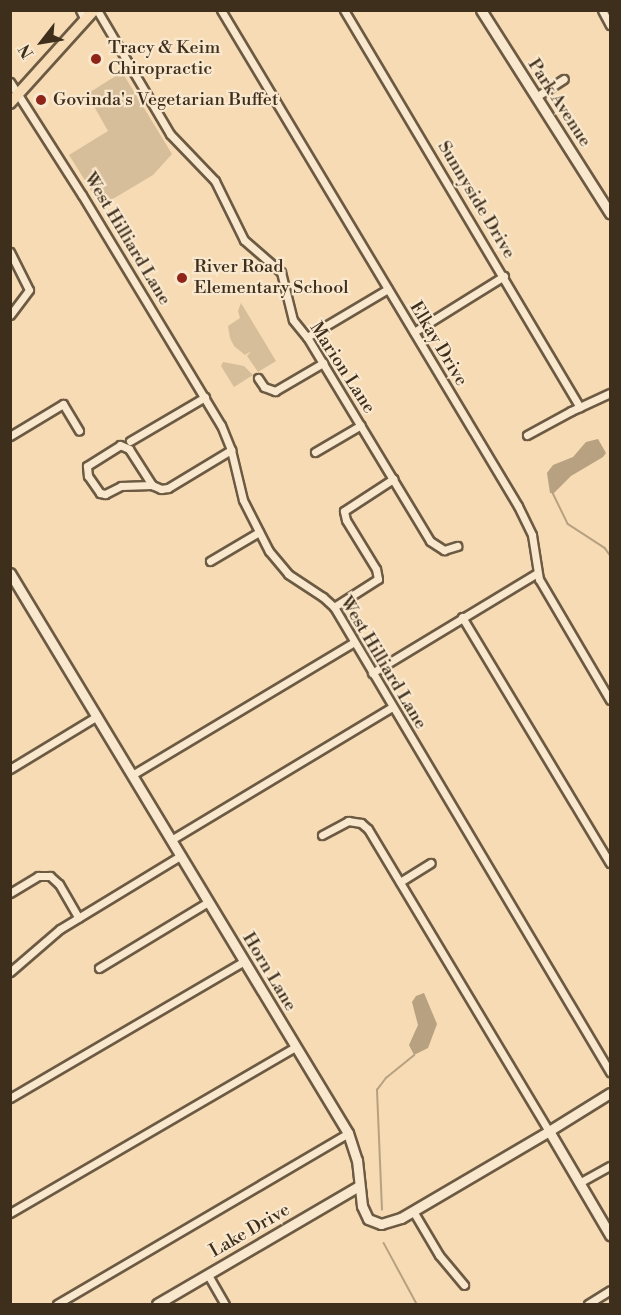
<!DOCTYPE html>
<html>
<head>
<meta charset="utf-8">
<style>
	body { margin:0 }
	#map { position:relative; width:621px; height:1315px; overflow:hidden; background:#f6dbb4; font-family:"Libre Bodoni",serif }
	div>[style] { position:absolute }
	.green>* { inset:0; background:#d7be9a }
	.water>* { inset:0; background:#b7a181 }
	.stream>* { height:1.5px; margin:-0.75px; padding:0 0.75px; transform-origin:0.75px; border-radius:0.75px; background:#b7a181 }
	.roads { filter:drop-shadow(2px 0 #6c5a43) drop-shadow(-2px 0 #6c5a43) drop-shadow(0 2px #6c5a43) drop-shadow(0 -2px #6c5a43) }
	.street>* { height:7px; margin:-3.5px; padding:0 3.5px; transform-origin:3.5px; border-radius:3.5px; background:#f9e8ce }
	.secondary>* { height:9px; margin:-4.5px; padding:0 4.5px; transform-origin:4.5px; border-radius:4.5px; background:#f9e8ce }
	.primary>* { height:10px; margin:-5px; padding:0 5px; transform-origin:5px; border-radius:5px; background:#f6dbb4 }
	.dots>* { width:16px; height:16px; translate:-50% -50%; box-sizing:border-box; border:3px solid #f9e8ce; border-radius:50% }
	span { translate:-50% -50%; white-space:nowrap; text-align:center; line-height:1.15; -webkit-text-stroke:4.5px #f9e8ce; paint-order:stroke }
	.poi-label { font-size:18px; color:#3e2f1d }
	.left { translate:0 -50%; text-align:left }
	.street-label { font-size:18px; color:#3e2f1d }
	.frame { position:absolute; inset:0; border:12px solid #3e2f1d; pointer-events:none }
	.north { position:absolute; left:12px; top:12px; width:60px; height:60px; -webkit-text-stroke:4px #f9e8ce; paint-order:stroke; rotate:239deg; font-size:16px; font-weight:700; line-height:24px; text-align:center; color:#3e2f1d }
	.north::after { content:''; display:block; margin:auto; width:21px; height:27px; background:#3e2f1d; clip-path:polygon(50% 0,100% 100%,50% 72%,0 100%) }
</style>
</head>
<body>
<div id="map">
	<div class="green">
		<i style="clip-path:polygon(122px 72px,172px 154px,153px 175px,101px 206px,69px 155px,108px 131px,87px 94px)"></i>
		<i style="clip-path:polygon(241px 303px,276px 361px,258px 372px,247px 356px,251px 351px,245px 355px,234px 346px,230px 338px,228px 326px,240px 318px,238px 311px)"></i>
		<i style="clip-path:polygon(223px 362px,244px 366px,253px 375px,234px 387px,221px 366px)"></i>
	</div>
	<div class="water">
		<i style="clip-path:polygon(598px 439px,606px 453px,603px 457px,571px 476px,554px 493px,550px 493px,547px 473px,553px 465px,573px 457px,586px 442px)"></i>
		<i style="clip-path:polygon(424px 993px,437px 1024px,428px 1048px,414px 1055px,409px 1045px,418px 1025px,412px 1002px,416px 996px)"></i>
	</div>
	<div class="stream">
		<i style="left:553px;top:493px;width:34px;rotate:64deg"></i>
		<i style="left:568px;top:524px;width:44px;rotate:33deg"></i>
		<i style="left:605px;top:548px;width:9px;rotate:54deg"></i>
		<i style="left:382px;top:1210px;width:120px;rotate:-92.4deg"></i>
		<i style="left:377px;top:1090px;width:15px;rotate:-53deg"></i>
		<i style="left:386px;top:1078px;width:36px;rotate:-39deg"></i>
		<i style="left:384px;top:1243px;width:69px;rotate:61.6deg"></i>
	</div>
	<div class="roads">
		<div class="street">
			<i style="left:80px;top:10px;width:11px;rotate:63deg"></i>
			<i style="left:97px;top:10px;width:144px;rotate:59.5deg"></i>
			<i style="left:170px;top:134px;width:65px;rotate:46.2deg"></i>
			<i style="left:215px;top:181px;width:66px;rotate:63.8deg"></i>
			<i style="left:244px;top:240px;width:49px;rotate:40.9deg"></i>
			<i style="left:281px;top:272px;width:49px;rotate:76deg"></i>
			<i style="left:293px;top:320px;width:22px;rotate:51deg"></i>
			<i style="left:307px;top:337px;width:238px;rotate:58.9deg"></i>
			<i style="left:430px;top:541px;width:17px;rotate:33deg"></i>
			<i style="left:444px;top:550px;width:14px;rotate:-17deg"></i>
			<i style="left:221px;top:10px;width:578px;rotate:59.09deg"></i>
			<i style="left:518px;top:506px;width:32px;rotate:64deg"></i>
			<i style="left:532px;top:535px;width:45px;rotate:81deg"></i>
			<i style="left:539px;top:579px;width:140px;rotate:59.6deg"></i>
			<i style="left:344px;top:10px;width:462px;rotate:59.3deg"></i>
			<i style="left:602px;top:10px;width:17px;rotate:62deg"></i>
			<i style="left:10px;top:82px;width:134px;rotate:57.5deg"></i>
			<i style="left:82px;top:195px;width:269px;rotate:58.9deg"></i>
			<i style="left:221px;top:425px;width:27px;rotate:68deg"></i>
			<i style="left:231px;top:450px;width:51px;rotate:76.5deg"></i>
			<i style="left:243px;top:500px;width:57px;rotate:63deg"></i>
			<i style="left:269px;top:551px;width:30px;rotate:50deg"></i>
			<i style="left:288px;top:574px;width:42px;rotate:33.3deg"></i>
			<i style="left:323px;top:597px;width:15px;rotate:42deg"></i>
			<i style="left:334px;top:607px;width:541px;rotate:59.31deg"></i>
			<i style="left:536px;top:97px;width:33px;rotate:-33deg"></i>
			<i style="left:10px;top:252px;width:42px;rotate:63.4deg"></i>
			<i style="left:29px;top:290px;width:31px;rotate:127deg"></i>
			<i style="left:414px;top:332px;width:106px;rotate:-31.9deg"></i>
			<i style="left:307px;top:337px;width:94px;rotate:-30.7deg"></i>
			<i style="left:258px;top:378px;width:11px;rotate:56deg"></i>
			<i style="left:264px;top:387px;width:12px;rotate:20deg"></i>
			<i style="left:275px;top:391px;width:56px;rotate:-30.3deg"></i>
			<i style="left:527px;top:435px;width:50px;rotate:-28.6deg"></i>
			<i style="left:571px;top:411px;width:43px;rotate:-24.8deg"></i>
			<i style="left:10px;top:436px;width:62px;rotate:-31.1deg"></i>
			<i style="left:63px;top:404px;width:31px;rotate:59deg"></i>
			<i style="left:130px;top:441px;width:87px;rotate:-30.4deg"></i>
			<i style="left:120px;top:445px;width:10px;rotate:24deg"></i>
			<i style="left:129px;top:449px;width:43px;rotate:57.4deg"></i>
			<i style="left:152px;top:485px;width:31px;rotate:178deg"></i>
			<i style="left:121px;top:486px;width:18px;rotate:153deg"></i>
			<i style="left:105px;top:494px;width:5px;rotate:-169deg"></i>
			<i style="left:100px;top:493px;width:21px;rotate:-125deg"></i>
			<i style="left:88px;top:476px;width:10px;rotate:-96deg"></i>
			<i style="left:87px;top:466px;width:39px;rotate:-32deg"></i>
			<i style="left:315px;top:452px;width:53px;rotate:-30.4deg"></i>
			<i style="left:152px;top:485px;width:10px;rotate:24deg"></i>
			<i style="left:161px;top:489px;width:7px;rotate:-8deg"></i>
			<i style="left:168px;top:488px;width:74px;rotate:-31.1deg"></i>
			<i style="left:210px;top:561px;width:57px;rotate:-30.6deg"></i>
			<i style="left:334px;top:607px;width:52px;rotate:-32.5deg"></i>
			<i style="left:378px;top:579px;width:10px;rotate:-101deg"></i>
			<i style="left:376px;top:569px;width:57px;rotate:-121.5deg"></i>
			<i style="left:346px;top:520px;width:9px;rotate:-103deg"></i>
			<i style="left:344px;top:511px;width:59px;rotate:-33.1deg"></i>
			<i style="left:462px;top:617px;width:287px;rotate:59deg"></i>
			<i style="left:372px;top:673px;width:193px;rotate:-31.2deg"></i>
			<i style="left:10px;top:769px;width:102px;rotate:-31.3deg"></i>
			<i style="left:132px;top:775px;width:259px;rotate:-30.9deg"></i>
			<i style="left:322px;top:835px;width:30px;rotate:-28deg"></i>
			<i style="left:348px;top:821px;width:13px;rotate:9deg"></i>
			<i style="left:361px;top:823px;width:9px;rotate:41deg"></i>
			<i style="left:368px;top:829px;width:352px;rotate:59.1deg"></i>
			<i style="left:171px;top:840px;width:258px;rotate:-31deg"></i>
			<i style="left:400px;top:882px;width:36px;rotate:-32deg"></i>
			<i style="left:10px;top:893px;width:33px;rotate:-31deg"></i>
			<i style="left:38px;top:876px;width:12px"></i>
			<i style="left:50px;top:876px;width:12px;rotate:42deg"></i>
			<i style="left:59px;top:884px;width:39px;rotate:60deg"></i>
			<i style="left:99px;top:968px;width:127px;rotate:-31.2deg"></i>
			<i style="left:10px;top:972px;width:66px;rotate:-40.7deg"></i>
			<i style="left:60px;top:929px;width:140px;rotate:-31.3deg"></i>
			<i style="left:10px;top:1098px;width:271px;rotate:-30.3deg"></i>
			<i style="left:579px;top:1183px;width:35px;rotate:-29deg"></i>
			<i style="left:413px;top:1211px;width:51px;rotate:59.4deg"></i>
			<i style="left:439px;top:1255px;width:39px;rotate:50deg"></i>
			<i style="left:10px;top:1213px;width:330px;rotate:-30.2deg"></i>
			<i style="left:208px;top:1275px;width:34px;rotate:60deg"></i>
			<i style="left:57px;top:1304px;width:338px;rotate:-30.4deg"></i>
			<i style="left:588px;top:1304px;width:26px;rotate:-32deg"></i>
		</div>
		<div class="secondary">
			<i style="left:481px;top:10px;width:241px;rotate:57.6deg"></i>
			<i style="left:10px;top:573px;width:654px;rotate:58.89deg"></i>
			<i style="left:348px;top:1133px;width:28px;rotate:72deg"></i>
			<i style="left:357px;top:1160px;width:46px;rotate:83.8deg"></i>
			<i style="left:362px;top:1206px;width:14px;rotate:65deg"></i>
			<i style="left:368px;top:1219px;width:14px;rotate:21deg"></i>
			<i style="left:381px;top:1224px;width:21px;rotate:-17deg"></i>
			<i style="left:401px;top:1218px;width:172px;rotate:-30.4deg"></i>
			<i style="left:610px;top:1093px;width:72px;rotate:148.1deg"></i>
			<i style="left:549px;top:1131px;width:121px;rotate:59.6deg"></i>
			<i style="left:157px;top:1304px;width:234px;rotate:-30.3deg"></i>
		</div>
		<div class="primary">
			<i style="left:10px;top:103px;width:125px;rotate:-47.9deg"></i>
		</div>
	</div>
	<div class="dots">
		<i style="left:96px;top:59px;background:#8f2418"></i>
		<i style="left:41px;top:100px;background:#8f2418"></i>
		<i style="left:182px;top:278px;background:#8f2418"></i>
	</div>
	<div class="poi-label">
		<span class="left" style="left:108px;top:59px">Tracy &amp; Keim<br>Chiropractic</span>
		<span class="left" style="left:53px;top:100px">Govinda's Vegetarian Buffet</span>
		<span class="left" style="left:194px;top:278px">River Road<br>Elementary School</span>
	</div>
	<div class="street-label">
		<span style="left:559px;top:103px;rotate:57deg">Park Avenue</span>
		<span style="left:476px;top:200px;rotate:59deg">Sunnyside Drive</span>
		<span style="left:127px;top:239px;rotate:59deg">West Hilliard Lane</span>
		<span style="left:438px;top:344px;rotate:59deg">Elkay Drive</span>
		<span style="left:342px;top:368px;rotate:57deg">Marion Lane</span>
		<span style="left:383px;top:663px;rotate:59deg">West Hilliard Lane</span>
		<span style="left:269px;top:972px;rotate:59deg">Horn Lane</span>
		<span style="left:250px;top:1231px;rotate:-30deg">Lake Drive</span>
	</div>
	<div class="frame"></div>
	<div class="north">N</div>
</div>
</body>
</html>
